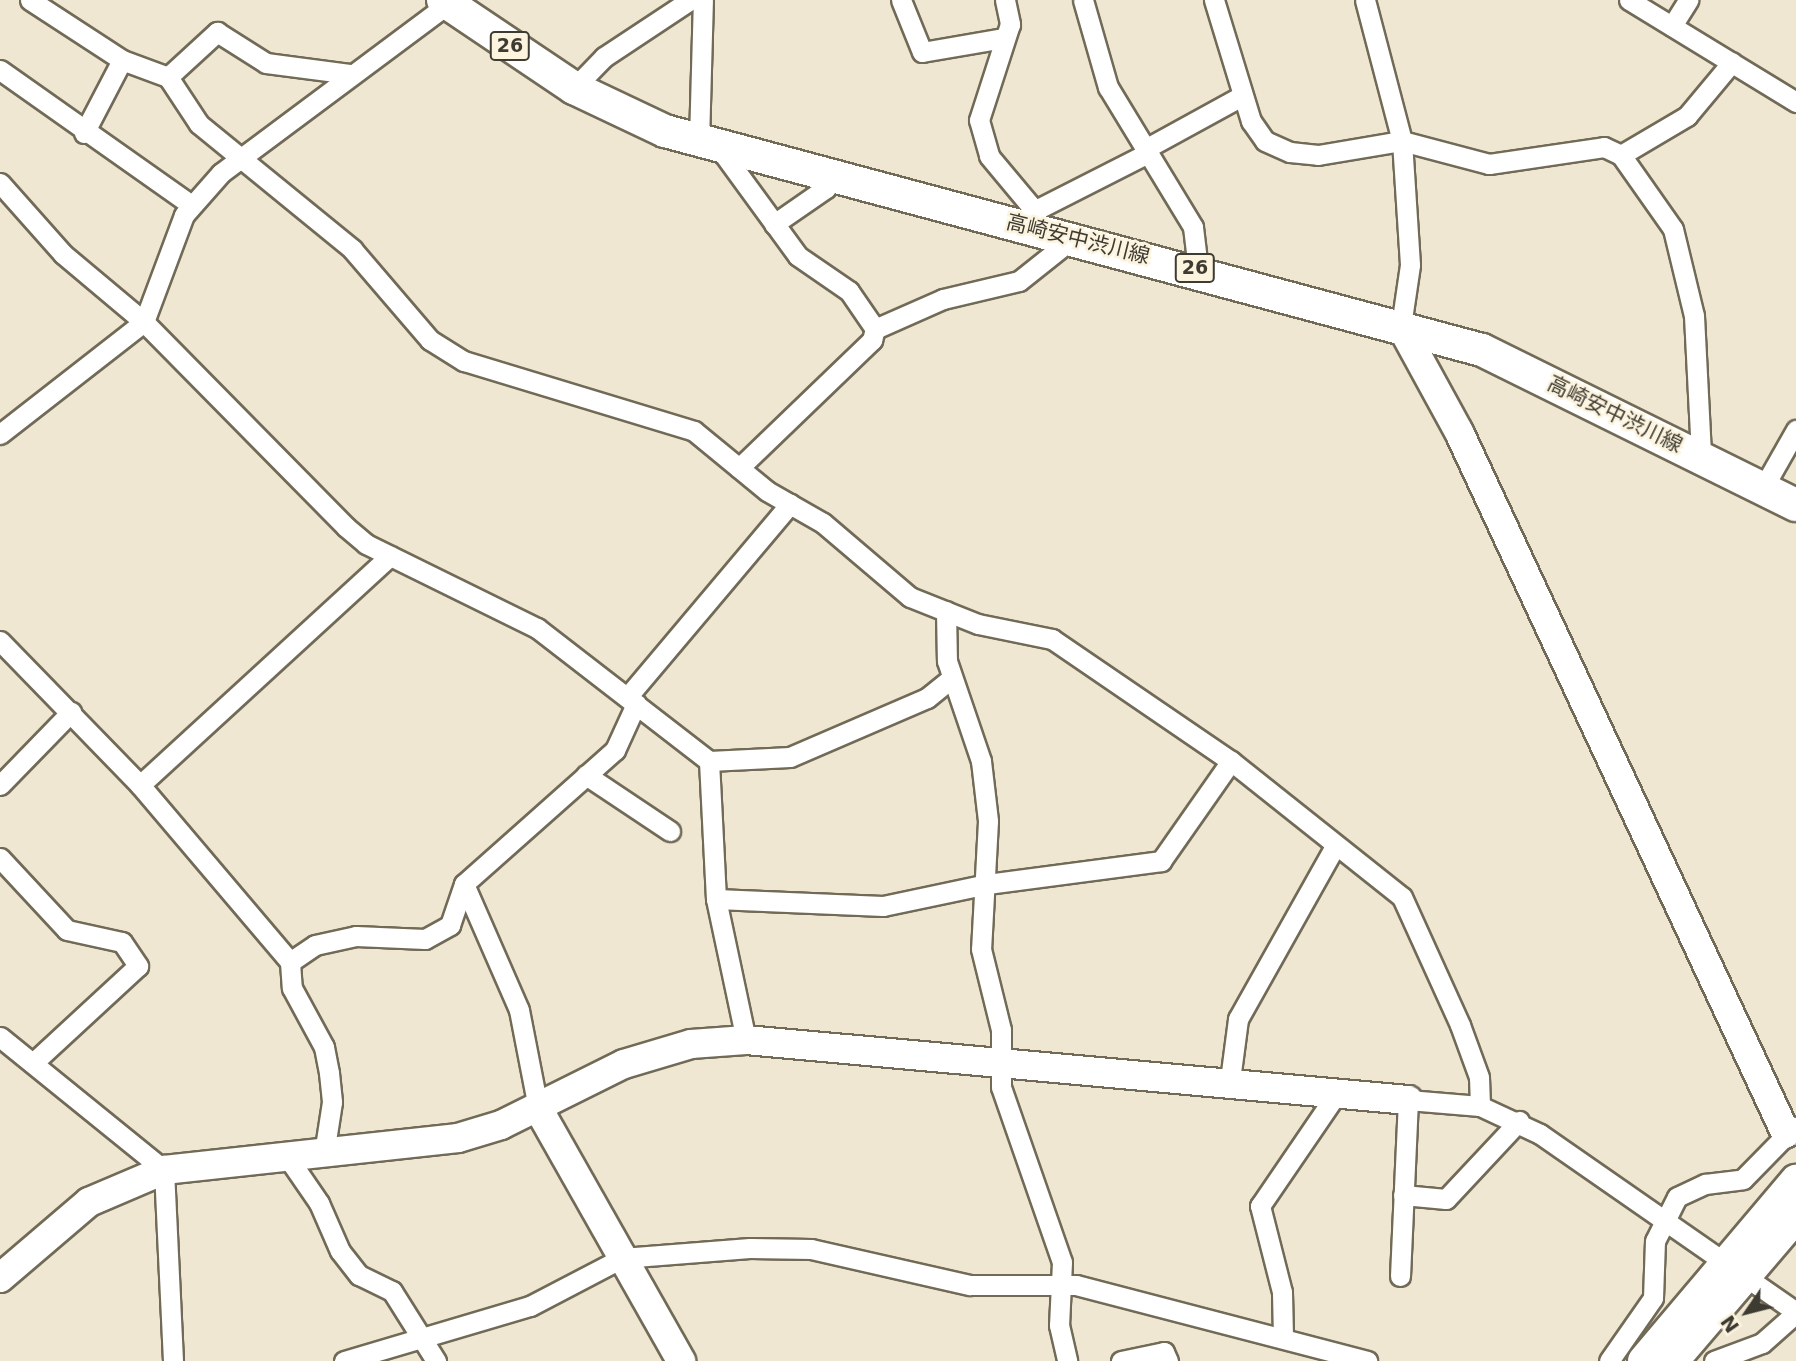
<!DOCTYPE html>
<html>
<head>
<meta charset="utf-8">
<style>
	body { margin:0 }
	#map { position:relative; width:1796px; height:1361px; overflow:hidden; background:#efe7d1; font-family:"DejaVu Sans","Noto Sans JP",sans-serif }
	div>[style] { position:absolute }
	.roads { filter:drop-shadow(2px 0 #716a57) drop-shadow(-2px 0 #716a57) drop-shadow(0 2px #716a57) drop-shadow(0 -2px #716a57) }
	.street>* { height:19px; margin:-9.5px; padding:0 9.5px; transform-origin:9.5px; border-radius:9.5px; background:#fff }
	.secondary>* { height:28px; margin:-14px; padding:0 14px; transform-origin:14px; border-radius:14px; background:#fff }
	.primary>* { height:32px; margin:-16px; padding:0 16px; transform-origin:16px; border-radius:16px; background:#fff }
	span { translate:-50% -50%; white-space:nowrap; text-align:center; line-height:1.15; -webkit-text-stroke:5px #fcf4de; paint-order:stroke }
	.shield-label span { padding:2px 5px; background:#fcf4de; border:2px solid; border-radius:5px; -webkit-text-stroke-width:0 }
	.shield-label { font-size:19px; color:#3e3b33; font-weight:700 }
	.street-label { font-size:21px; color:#3e3b33 }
	.north { position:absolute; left:1712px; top:1277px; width:70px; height:70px; -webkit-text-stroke:5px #fcf4de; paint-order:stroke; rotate:235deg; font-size:19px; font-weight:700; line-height:28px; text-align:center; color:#3e3b33 }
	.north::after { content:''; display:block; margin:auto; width:24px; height:32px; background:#3e3b33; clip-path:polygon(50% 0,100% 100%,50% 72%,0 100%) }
</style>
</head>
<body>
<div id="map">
	<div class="roads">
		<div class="street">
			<i style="left:30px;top:0;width:110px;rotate:33.1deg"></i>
			<i style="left:122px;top:60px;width:49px;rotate:20.3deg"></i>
			<i style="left:168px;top:77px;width:56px;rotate:56.6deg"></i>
			<i style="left:199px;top:124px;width:198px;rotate:39.2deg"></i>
			<i style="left:352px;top:249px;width:120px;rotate:49.4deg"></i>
			<i style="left:430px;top:340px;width:40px;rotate:32deg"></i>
			<i style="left:464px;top:361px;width:240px;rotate:16.9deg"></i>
			<i style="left:694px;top:431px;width:94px;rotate:39.4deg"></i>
			<i style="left:767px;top:491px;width:64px;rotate:29.7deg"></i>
			<i style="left:823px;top:523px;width:114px;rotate:40.4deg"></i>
			<i style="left:910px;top:597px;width:73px;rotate:21.7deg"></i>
			<i style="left:978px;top:624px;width:76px;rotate:11.5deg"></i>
			<i style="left:1052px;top:639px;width:217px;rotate:34.3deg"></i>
			<i style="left:1231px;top:761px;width:218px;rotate:38.5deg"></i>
			<i style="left:1402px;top:897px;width:141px;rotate:65.6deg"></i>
			<i style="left:1460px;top:1025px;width:55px;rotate:69.9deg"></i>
			<i style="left:1479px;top:1077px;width:29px;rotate:88deg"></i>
			<i style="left:901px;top:0;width:56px;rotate:68deg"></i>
			<i style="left:922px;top:52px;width:82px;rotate:-9.8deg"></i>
			<i style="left:1005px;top:0;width:25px;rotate:78deg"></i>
			<i style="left:1010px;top:24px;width:101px;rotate:107.9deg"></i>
			<i style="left:979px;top:120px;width:37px;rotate:74deg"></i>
			<i style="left:989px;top:156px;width:64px;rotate:50.1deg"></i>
			<i style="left:1030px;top:205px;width:25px;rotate:72deg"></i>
			<i style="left:1083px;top:0;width:91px;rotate:74deg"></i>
			<i style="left:1108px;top:87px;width:164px;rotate:58.7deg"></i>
			<i style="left:1193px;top:227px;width:42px;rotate:83.2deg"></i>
			<i style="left:1214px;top:0;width:127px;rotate:73deg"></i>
			<i style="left:1251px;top:121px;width:24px;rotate:55deg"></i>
			<i style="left:1265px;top:141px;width:27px;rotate:24deg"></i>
			<i style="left:1290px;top:152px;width:28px;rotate:6deg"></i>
			<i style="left:1318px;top:155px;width:85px;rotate:-9.5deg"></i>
			<i style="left:1402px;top:141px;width:90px;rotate:14.8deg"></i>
			<i style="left:1489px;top:164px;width:116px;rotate:-8.4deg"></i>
			<i style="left:1604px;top:147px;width:19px;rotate:25deg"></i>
			<i style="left:1621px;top:155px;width:90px;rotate:54.9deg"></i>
			<i style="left:1673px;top:229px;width:89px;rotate:76.4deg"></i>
			<i style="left:1694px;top:316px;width:140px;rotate:87.1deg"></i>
			<i style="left:1365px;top:0;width:146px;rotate:75.3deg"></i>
			<i style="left:1402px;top:141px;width:124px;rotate:86.3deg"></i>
			<i style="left:1410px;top:265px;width:62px;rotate:98.4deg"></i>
			<i style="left:1629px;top:0;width:196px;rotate:31.4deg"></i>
			<i style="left:1672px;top:26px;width:31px;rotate:-58deg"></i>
			<i style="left:0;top:70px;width:232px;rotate:35.2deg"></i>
			<i style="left:168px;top:77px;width:67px;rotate:-42.6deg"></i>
			<i style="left:217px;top:32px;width:58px;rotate:32.3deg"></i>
			<i style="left:266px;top:63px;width:84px;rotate:7.5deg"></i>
			<i style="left:574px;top:88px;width:43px;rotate:-45.9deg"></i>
			<i style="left:604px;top:57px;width:103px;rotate:-33.5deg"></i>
			<i style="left:84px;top:133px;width:82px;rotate:-62.5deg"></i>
			<i style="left:699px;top:141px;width:141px;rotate:-88.4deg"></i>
			<i style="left:717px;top:145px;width:137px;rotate:53.9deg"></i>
			<i style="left:798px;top:256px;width:62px;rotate:34.5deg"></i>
			<i style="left:849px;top:291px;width:46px;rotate:55.6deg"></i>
			<i style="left:1145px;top:149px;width:111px;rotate:-28.7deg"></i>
			<i style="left:1621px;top:155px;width:77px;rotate:-30.6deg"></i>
			<i style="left:1687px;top:116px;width:70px;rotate:-50.2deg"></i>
			<i style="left:0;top:183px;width:95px;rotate:48.4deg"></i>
			<i style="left:63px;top:254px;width:106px;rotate:40deg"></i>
			<i style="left:144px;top:322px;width:288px;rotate:45.4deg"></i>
			<i style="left:346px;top:527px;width:26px;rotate:40deg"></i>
			<i style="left:366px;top:544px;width:191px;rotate:26.2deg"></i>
			<i style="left:537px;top:628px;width:217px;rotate:37.7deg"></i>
			<i style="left:709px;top:761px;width:138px;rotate:87.1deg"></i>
			<i style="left:716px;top:899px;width:144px;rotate:78deg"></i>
			<i style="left:1032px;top:212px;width:130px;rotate:-27deg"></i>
			<i style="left:774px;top:224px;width:63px;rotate:-34.7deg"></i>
			<i style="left:826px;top:188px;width:14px;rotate:-65deg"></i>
			<i style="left:0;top:434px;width:182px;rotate:-37.9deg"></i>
			<i style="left:144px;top:322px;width:114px;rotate:-69.5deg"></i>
			<i style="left:184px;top:215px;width:56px;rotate:-48.6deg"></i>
			<i style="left:221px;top:173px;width:283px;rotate:-36.7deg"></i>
			<i style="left:739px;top:468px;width:185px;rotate:-43.9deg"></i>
			<i style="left:872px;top:340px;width:11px;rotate:-75deg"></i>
			<i style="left:875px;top:329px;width:74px;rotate:-23.8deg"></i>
			<i style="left:943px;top:299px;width:78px;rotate:-13.3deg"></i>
			<i style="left:1019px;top:281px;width:69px;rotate:-38.5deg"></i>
			<i style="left:1763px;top:488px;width:67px;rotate:-60.4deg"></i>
			<i style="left:946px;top:611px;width:50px;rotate:88.9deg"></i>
			<i style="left:947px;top:661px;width:106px;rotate:71.2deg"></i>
			<i style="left:981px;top:761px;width:60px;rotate:83.3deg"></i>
			<i style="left:988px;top:821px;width:128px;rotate:93.1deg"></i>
			<i style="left:981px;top:949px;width:83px;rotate:76.1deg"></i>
			<i style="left:1001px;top:1030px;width:57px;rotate:90deg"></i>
			<i style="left:1001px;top:1087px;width:185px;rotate:70.8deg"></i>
			<i style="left:1062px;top:1262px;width:63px;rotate:92.7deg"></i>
			<i style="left:1059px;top:1325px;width:37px;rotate:77deg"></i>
			<i style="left:0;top:641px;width:201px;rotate:45.8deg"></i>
			<i style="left:140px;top:785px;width:232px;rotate:49.7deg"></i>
			<i style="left:290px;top:962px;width:26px;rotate:86deg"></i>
			<i style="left:292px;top:988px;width:67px;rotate:61.5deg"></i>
			<i style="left:324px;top:1047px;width:26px;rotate:79deg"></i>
			<i style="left:329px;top:1073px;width:29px;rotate:84deg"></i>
			<i style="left:332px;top:1102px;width:46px;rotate:98.8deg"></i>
			<i style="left:629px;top:695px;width:250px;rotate:-49.9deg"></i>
			<i style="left:709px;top:761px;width:81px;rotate:-2.8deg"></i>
			<i style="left:790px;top:757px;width:149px;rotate:-23.3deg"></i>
			<i style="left:927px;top:698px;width:32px;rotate:-39deg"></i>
			<i style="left:586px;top:775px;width:101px;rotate:33.7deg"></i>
			<i style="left:0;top:785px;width:102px;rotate:-45.8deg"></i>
			<i style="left:140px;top:785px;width:339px;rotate:-42.5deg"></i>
			<i style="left:0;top:858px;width:98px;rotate:47.1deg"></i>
			<i style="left:67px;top:930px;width:56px;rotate:12.3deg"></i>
			<i style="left:122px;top:942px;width:29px;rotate:56deg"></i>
			<i style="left:138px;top:966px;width:143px;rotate:137.3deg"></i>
			<i style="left:464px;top:884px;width:137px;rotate:66.4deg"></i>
			<i style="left:519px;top:1010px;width:100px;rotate:79deg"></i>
			<i style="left:716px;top:899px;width:167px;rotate:2.4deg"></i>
			<i style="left:883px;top:906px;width:106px;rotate:-11.9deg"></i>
			<i style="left:987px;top:884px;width:176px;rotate:-7.5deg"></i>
			<i style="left:1161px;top:861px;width:122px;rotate:-55deg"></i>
			<i style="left:290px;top:962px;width:30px;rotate:-34deg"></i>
			<i style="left:315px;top:945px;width:42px;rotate:-12.4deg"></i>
			<i style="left:356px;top:936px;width:69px;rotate:2.5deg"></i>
			<i style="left:425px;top:939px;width:29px;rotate:-29deg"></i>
			<i style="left:450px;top:925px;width:43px;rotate:-71.1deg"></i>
			<i style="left:464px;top:884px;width:202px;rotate:-41.6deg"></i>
			<i style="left:615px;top:750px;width:51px;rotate:-65.5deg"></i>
			<i style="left:0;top:1037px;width:211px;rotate:39deg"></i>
			<i style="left:164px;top:1170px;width:191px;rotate:87.3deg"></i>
			<i style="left:1230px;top:1080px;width:62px;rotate:-82.5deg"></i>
			<i style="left:1238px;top:1019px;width:196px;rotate:-60.7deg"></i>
			<i style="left:284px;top:1152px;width:62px;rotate:55.5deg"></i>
			<i style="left:319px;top:1203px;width:52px;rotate:66.4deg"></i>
			<i style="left:340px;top:1251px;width:31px;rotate:52deg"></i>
			<i style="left:359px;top:1275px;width:37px;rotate:26deg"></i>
			<i style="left:392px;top:1291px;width:83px;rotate:57.8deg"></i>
			<i style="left:1403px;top:1195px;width:43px;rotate:5.3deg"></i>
			<i style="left:1446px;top:1199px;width:107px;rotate:-46.9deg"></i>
			<i style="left:1400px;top:1276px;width:176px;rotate:-87.4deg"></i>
			<i style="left:1408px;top:1100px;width:72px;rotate:4.8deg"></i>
			<i style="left:1480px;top:1106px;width:66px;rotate:25deg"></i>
			<i style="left:1540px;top:1134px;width:312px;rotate:34.8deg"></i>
			<i style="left:1283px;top:1337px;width:45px;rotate:-91.3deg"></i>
			<i style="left:1282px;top:1292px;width:89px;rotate:-104.3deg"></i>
			<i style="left:1260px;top:1206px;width:140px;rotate:-55.7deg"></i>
			<i style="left:344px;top:1361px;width:194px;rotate:-16.5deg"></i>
			<i style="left:530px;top:1306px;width:104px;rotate:-27.6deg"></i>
			<i style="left:622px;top:1258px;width:128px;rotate:-4.5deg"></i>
			<i style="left:750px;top:1248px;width:61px;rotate:0.9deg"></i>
			<i style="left:811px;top:1249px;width:163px;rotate:12.8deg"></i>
			<i style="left:970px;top:1285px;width:106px"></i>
			<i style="left:1076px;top:1285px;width:301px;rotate:14.6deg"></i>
			<i style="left:1121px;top:1361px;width:44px;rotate:-11.8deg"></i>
			<i style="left:1164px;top:1352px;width:10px;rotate:66deg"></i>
			<i style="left:1609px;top:1361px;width:77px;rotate:-55.1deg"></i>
			<i style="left:1653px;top:1298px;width:57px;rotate:-88deg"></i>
			<i style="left:1655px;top:1241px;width:49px;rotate:-63.4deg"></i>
			<i style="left:1677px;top:1197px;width:31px;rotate:-25deg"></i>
			<i style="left:1705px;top:1184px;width:38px;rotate:-7deg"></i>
			<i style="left:1743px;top:1179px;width:73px;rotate:-45.6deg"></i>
			<i style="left:1714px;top:1361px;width:51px;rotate:-20.6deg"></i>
			<i style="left:1762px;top:1343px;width:45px;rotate:-41.4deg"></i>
		</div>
		<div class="secondary">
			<i style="left:1401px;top:326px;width:121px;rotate:61.3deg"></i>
			<i style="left:1459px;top:432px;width:774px;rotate:65.02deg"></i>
			<i style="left:538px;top:1108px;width:291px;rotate:60.5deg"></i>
			<i style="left:0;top:1278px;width:117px;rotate:-40.5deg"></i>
			<i style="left:89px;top:1202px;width:82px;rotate:-23.1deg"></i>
			<i style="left:164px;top:1170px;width:296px;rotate:-6.2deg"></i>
			<i style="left:458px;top:1138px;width:45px;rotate:-16.8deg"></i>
			<i style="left:501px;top:1125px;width:137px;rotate:-26.4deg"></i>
			<i style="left:624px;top:1064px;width:70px;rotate:-16.6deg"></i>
			<i style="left:691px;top:1044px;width:55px;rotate:-4.2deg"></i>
			<i style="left:746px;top:1040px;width:665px;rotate:5.18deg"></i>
		</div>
		<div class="primary">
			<i style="left:443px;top:0;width:158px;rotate:33.9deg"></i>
			<i style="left:574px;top:88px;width:101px;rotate:25.3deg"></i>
			<i style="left:665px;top:131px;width:846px;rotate:15.01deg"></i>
			<i style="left:1482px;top:350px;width:350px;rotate:26.3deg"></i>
			<i style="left:1644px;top:1361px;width:236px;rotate:-49.8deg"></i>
			<i style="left:1672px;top:1361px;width:191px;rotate:-49.5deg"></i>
		</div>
	</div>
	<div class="shield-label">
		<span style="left:510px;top:46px">26</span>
		<span style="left:1195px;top:268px">26</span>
	</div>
	<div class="street-label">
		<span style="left:1078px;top:239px;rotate:14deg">高崎安中渋川線</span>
		<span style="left:1615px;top:414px;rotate:26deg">高崎安中渋川線</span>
	</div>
	<div class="north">N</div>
</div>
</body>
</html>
